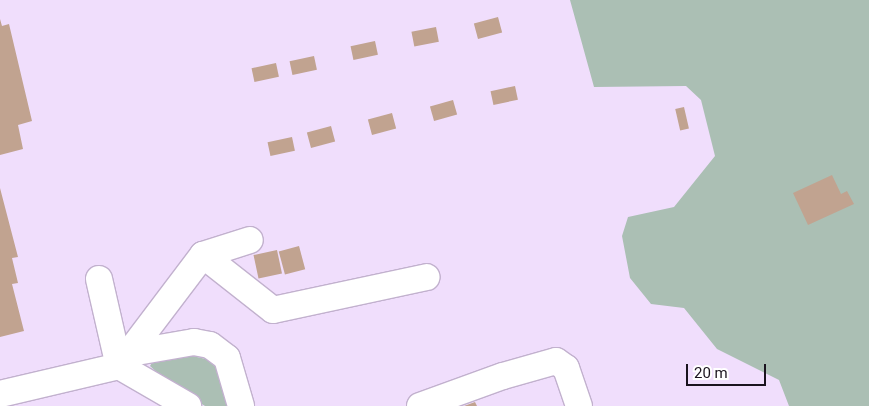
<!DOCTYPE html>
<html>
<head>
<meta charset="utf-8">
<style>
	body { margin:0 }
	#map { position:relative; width:869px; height:406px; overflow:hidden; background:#f0defc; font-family:Roboto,sans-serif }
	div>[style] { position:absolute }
	.green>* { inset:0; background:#abbfb4 }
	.building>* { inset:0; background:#c1a390; transform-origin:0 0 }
	.roads { filter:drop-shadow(1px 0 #c2b1ce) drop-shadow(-1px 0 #c2b1ce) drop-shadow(0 1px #c2b1ce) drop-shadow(0 -1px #c2b1ce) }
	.minor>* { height:26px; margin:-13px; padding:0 13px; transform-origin:13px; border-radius:13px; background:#fff }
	span { translate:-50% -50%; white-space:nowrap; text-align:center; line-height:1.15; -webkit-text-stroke:4px #fff; paint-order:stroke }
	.scale { position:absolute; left:686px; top:364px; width:80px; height:22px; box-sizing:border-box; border:2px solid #1a131e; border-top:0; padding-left:6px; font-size:15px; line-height:18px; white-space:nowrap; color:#1a131e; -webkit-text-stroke:4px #fff; paint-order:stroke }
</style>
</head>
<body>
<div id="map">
	<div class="green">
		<i style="clip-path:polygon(570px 0,869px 0,869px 406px,789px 406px,779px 380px,717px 349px,684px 308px,651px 304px,630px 278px,622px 236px,628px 217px,674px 207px,715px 156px,701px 100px,686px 86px,594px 87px)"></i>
		<i style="clip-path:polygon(188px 355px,206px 359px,221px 371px,232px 406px,205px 406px,171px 385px,150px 366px,153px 361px)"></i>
	</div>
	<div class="building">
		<i style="left:498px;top:17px;width:16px;height:25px;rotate:75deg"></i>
		<i style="clip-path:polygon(0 19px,2px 26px,9px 24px,32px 121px,18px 125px,23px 149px,0 155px)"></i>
		<i style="left:436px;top:27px;width:15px;height:25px;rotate:79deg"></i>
		<i style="left:375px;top:41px;width:14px;height:25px;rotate:78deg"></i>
		<i style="left:314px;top:56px;width:14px;height:25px;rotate:78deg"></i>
		<i style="left:276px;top:63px;width:14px;height:25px;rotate:78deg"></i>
		<i style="left:515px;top:86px;width:14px;height:25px;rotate:78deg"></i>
		<i style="left:453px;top:100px;width:15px;height:24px;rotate:74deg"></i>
		<i style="left:684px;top:107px;width:22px;height:9px;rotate:77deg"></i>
		<i style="left:392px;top:113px;width:16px;height:25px;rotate:75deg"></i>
		<i style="left:331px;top:126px;width:16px;height:25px;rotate:75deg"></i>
		<i style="left:292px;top:137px;width:14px;height:25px;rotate:78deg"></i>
		<i style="clip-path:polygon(832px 175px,841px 194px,847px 191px,854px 204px,808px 225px,793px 193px)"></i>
		<i style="clip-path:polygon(0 188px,18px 257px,12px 258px,18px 283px,12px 284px,24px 331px,0 337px)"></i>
		<i style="left:299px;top:246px;width:24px;height:21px;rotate:75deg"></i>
		<i style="left:277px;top:250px;width:24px;height:24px;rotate:78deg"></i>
		<i style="clip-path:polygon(475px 402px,477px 406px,464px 406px)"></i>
	</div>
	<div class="roads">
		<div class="minor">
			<i style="left:203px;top:255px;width:89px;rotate:38.2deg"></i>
			<i style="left:273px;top:310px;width:157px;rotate:-12.1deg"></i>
			<i style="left:99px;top:279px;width:89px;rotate:77.1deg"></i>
			<i style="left:125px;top:354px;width:70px;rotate:-9.9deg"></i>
			<i style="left:194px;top:342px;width:16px;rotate:11deg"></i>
			<i style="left:210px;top:345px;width:21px;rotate:37deg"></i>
			<i style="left:227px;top:358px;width:50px;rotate:73.7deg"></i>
			<i style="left:119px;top:366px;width:139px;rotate:-52.9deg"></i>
			<i style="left:203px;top:255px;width:49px;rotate:-17.7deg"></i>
			<i style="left:0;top:394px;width:122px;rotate:-13.2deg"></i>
			<i style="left:119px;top:366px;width:80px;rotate:30.1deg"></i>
			<i style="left:420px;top:406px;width:88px;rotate:-19.9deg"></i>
			<i style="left:503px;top:376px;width:55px;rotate:-15.8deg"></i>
			<i style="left:556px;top:361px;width:12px;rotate:35deg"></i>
			<i style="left:566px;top:368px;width:40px;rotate:71.1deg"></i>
		</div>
	</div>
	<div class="scale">20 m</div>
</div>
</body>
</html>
